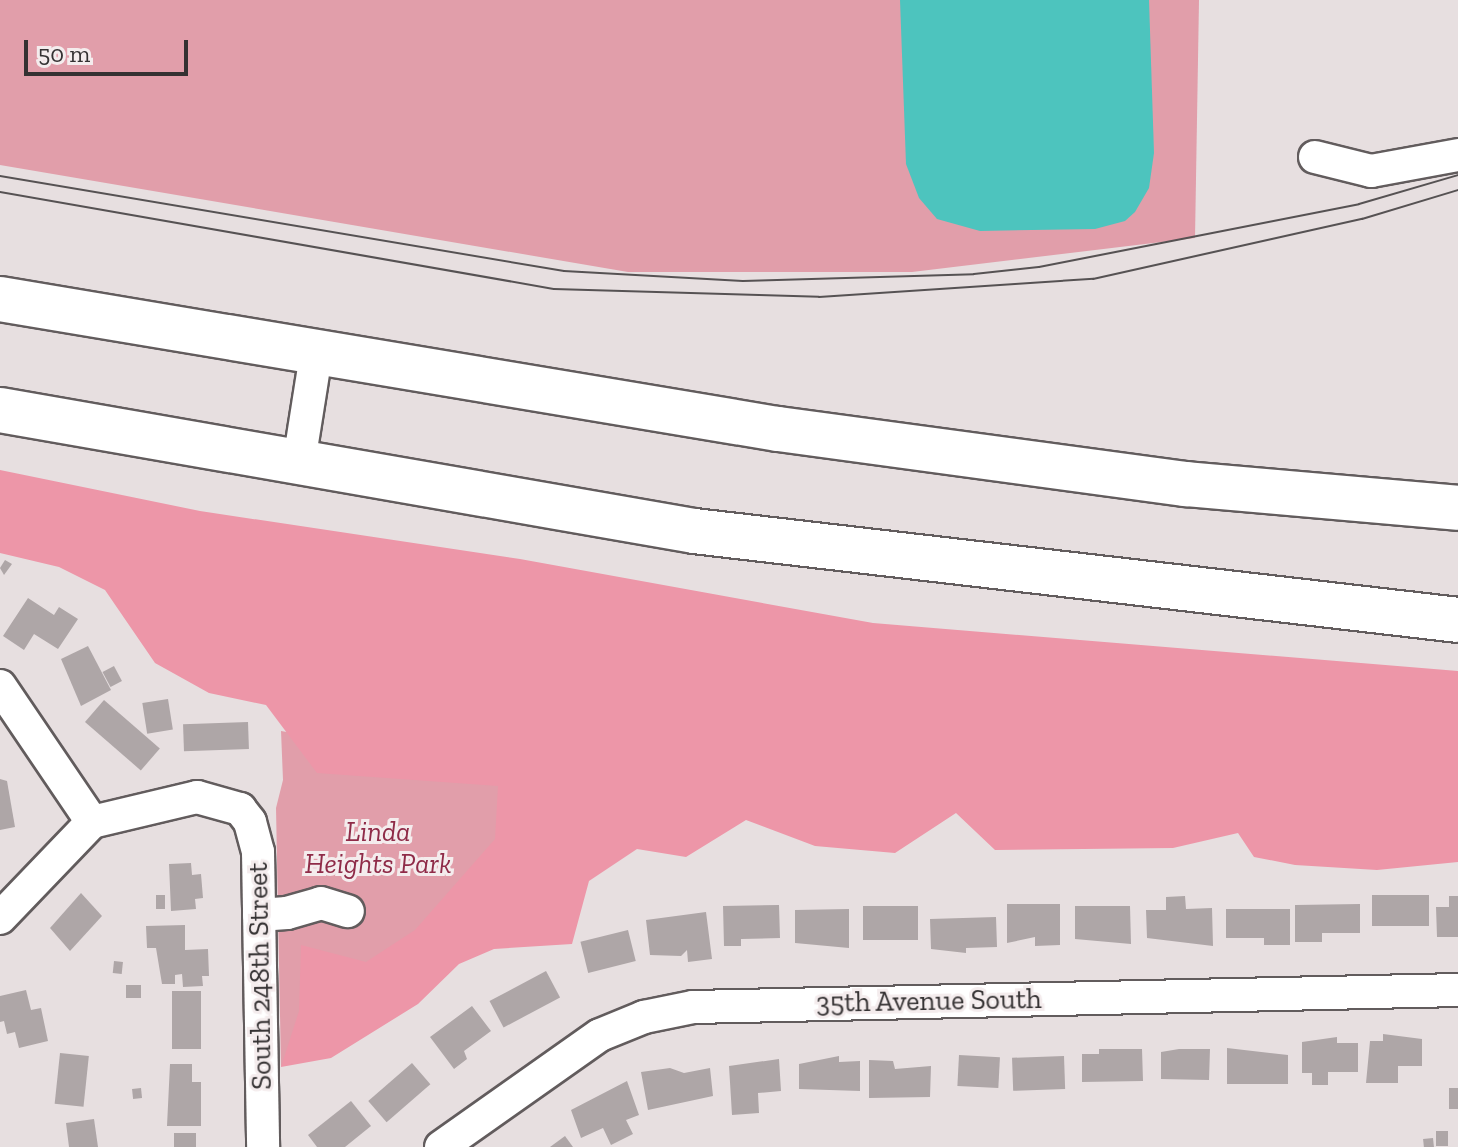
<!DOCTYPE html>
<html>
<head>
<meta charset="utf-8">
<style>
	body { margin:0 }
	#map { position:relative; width:1458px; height:1147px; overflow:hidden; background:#e7dfe0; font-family:"Zilla Slab",serif }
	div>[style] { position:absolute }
	.green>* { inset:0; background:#e19eaa }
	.forest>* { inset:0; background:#ed96a8 }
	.water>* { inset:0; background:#4dc4be }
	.building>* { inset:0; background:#aea6a7; transform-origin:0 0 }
	.roads { filter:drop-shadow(2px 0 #625c5d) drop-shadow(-2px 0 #625c5d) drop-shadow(0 2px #625c5d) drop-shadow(0 -2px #625c5d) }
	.minor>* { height:32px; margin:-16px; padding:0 16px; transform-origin:16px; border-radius:16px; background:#fff }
	.highway>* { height:44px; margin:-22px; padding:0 22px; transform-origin:22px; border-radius:22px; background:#fff }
	.tram>* { height:2px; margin:-1px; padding:0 1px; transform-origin:1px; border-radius:1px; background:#565253 }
	span { translate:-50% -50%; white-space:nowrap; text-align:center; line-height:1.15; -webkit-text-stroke:6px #f4eced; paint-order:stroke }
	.park-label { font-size:28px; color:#8f2b48; font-style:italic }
	.street-label { font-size:28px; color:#343132 }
	.scale { position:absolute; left:24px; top:40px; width:164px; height:36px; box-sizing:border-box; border:4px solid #343132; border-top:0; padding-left:10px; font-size:24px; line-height:28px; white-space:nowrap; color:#343132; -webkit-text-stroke:6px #f4eced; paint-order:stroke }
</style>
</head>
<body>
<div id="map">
	<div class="green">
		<i style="clip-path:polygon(0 0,1199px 0,1195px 238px,912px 272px,628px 272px,0 165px)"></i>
		<i style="clip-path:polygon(281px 731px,506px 770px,510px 861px,281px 1067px,276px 808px,283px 780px)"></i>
	</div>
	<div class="forest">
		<i style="clip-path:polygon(0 470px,200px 511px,520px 559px,873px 623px,1458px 671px,1458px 862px,1377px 870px,1295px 865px,1254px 857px,1238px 833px,1173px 848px,995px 850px,956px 813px,895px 853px,815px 846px,746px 820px,686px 857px,637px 849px,589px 881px,572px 944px,494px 949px,459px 964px,418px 1004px,331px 1058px,281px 1067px,299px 1011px,301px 945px,366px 962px,415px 930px,495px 839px,498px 786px,317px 773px,266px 705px,209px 693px,155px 663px,105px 590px,59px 567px,0 553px)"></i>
	</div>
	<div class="water">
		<i style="clip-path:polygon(900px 0,1149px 0,1154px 153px,1149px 188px,1135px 212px,1125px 221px,1095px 229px,980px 231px,937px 219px,919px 198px,906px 164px)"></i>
	</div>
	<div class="building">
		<i style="clip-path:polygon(5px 560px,12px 564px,4px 575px,0 568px)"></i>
		<i style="clip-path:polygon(28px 598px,54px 615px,59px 607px,78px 619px,58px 649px,34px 634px,24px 650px,3px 636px)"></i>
		<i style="clip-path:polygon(88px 646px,111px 690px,81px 706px,61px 659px)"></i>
		<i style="left:114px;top:666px;width:17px;height:13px;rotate:62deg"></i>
		<i style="left:168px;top:699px;width:31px;height:26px;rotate:81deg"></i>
		<i style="left:104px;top:700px;width:74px;height:29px;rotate:41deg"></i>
		<i style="left:248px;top:722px;width:27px;height:65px;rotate:88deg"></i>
		<i style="clip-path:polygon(0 779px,7px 781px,15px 827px,0 830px)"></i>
		<i style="clip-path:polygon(191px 863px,192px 875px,201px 874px,203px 898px,195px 899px,196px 909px,171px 911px,169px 864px)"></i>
		<i style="clip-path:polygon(81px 893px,102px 916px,70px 951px,50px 928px)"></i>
		<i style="left:156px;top:895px;width:9px;height:14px"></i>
		<i style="left:1429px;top:895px;width:31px;height:57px;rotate:90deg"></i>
		<i style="clip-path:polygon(1185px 896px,1186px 909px,1212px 908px,1213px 946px,1147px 938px,1146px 910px,1166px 910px,1166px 897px)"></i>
		<i style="clip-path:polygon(1449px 896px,1458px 896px,1458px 937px,1437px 937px,1436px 907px,1449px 907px)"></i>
		<i style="clip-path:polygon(1007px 904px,1060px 904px,1060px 945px,1035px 946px,1035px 937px,1007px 943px)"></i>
		<i style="clip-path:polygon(1360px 904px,1360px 933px,1322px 933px,1322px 942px,1295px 942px,1295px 905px)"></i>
		<i style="clip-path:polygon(779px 905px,780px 938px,741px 939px,741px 946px,724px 946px,723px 906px)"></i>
		<i style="left:918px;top:906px;width:34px;height:55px;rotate:90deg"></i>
		<i style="clip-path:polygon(1075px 906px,1130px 906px,1131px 944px,1075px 939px)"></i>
		<i style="clip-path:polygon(849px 909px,849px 948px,795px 943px,795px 910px)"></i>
		<i style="clip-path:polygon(1226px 909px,1290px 909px,1290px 945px,1264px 945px,1264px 938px,1226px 938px)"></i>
		<i style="clip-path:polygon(706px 912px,712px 959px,688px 962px,687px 950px,681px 956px,650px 955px,646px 920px)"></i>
		<i style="clip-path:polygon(996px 917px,997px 947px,966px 948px,966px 953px,931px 949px,930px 919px)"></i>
		<i style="clip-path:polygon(185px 925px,185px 950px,208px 949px,209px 976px,202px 976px,203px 986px,183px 987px,182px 974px,175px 975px,175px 984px,162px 984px,156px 948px,147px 948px,146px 926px)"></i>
		<i style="left:628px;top:930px;width:32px;height:49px;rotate:76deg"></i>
		<i style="left:114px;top:961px;width:9px;height:12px;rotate:6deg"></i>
		<i style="left:546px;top:971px;width:30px;height:64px;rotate:62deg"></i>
		<i style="left:126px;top:985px;width:15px;height:13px"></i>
		<i style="clip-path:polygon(26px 990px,31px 1010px,41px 1008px,48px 1041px,19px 1048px,15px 1032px,7px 1034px,4px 1021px,0 1022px,0 996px)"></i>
		<i style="left:172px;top:991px;width:29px;height:58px"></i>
		<i style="clip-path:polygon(472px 1006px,491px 1031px,464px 1051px,467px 1059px,454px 1069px,430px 1037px)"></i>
		<i style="clip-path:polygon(1383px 1034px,1422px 1039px,1422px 1066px,1398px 1066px,1398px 1083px,1366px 1083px,1370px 1041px,1383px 1041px)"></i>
		<i style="clip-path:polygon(1337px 1037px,1337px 1043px,1358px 1043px,1358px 1072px,1328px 1072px,1328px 1085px,1312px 1085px,1312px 1073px,1302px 1073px,1302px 1042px)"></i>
		<i style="clip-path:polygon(1227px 1048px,1288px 1055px,1288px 1084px,1227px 1084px)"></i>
		<i style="clip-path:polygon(1099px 1049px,1142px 1049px,1143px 1081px,1082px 1082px,1082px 1054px,1099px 1054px)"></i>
		<i style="clip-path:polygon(1179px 1049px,1210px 1049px,1209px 1080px,1161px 1079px,1161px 1052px)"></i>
		<i style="left:60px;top:1053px;width:29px;height:51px;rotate:6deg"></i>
		<i style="left:959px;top:1055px;width:41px;height:31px;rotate:3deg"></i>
		<i style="clip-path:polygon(839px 1056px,839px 1062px,860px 1061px,860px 1091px,799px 1089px,799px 1064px)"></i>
		<i style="left:1064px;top:1056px;width:33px;height:52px;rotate:88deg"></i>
		<i style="clip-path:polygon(779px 1059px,781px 1091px,758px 1093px,759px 1113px,732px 1115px,729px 1066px)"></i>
		<i style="clip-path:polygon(869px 1060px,893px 1061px,895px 1069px,931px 1066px,930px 1097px,869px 1098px)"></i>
		<i style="left:412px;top:1063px;width:28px;height:58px;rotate:49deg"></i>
		<i style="clip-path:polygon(170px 1064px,192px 1064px,192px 1082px,201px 1082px,201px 1126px,167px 1126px)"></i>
		<i style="clip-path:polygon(670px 1068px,684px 1073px,710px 1068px,713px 1096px,648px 1110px,641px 1072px)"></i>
		<i style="clip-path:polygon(627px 1081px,639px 1115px,626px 1120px,633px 1134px,611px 1145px,603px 1128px,581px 1138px,571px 1110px)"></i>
		<i style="left:141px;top:1088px;width:10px;height:9px;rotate:84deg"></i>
		<i style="left:1449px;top:1088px;width:9px;height:21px"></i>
		<i style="clip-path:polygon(351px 1101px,371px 1126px,345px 1147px,317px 1147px,308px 1135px)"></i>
		<i style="clip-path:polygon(94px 1119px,98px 1147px,69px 1147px,66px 1123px)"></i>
		<i style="left:1448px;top:1131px;width:15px;height:12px;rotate:90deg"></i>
		<i style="left:174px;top:1133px;width:22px;height:14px"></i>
		<i style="clip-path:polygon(565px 1136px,573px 1147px,550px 1147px)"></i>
		<i style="left:1433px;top:1138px;width:9px;height:10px;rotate:84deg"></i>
	</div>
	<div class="roads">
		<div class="minor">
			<i style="left:1315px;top:157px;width:58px;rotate:14deg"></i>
			<i style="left:1371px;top:171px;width:88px;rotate:-10.4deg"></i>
			<i style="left:299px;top:462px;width:108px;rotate:-81deg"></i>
			<i style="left:0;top:686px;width:164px;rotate:55.9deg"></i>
			<i style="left:259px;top:915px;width:28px;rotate:-4deg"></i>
			<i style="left:287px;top:913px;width:35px;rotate:-16deg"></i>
			<i style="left:321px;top:903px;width:28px;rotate:17deg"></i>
			<i style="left:0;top:918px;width:133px;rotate:-46.2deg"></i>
			<i style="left:92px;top:822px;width:108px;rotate:-13.4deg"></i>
			<i style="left:197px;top:797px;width:45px;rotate:15.6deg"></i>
			<i style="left:240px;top:809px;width:16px;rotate:52deg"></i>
			<i style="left:250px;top:822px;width:31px;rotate:75deg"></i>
			<i style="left:258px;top:852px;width:295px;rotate:89deg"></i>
			<i style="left:441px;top:1147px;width:194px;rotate:-35.2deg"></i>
			<i style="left:600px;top:1035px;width:48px;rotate:-22.2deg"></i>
			<i style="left:644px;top:1017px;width:50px;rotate:-11.5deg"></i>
			<i style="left:693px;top:1007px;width:765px;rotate:-1.27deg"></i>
		</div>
		<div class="highway">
			<i style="left:0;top:299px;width:789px;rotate:9.49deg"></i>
			<i style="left:778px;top:429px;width:412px;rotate:7.7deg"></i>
			<i style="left:1186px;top:484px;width:273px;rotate:5deg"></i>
			<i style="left:0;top:410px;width:704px;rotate:9.89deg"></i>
			<i style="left:694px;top:531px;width:769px;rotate:6.64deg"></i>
		</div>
	</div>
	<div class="tram">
		<i style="left:0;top:176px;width:572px;rotate:9.56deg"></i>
		<i style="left:564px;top:271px;width:179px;rotate:3.2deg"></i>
		<i style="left:743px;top:281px;width:231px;rotate:-1.7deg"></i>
		<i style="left:974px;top:274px;width:65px;rotate:-6.1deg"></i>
		<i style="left:1039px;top:267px;width:326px;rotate:-11.1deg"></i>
		<i style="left:1359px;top:204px;width:103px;rotate:-16.3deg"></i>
		<i style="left:0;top:192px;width:562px;rotate:9.93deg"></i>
		<i style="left:554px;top:289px;width:265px;rotate:1.7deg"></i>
		<i style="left:819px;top:297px;width:275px;rotate:-3.8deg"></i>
		<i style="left:1093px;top:279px;width:276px;rotate:-12.6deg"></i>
		<i style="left:1362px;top:219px;width:100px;rotate:-16.8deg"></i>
	</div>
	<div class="park-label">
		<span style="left:378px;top:848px">Linda<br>Heights Park</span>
	</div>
	<div class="street-label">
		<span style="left:260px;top:976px;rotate:-91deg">South 248th Street</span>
		<span style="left:929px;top:1001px;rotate:-1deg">35th Avenue South</span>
	</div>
	<div class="scale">50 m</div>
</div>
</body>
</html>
